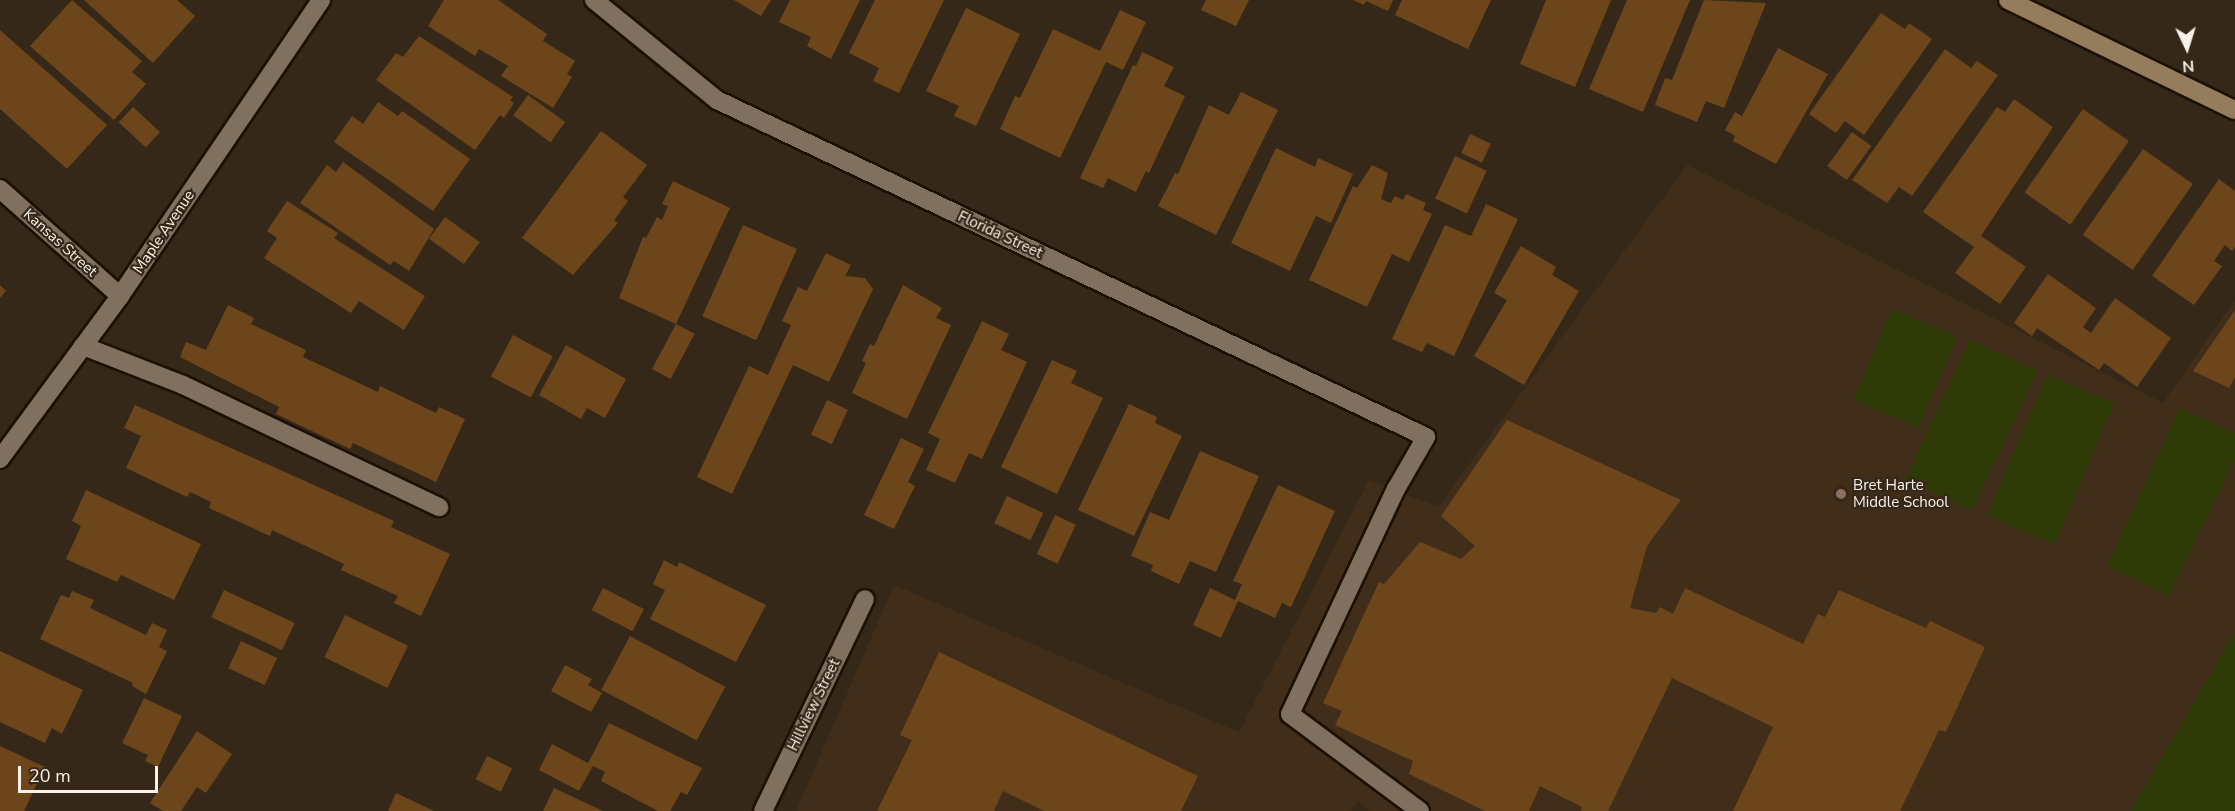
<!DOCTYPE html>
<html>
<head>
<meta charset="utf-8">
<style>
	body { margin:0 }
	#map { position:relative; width:2235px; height:811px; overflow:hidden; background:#352819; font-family:"Nunito Sans",sans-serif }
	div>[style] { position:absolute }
	.built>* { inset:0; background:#402d1a }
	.green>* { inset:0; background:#2f3b07; transform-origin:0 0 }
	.building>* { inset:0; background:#6c461a; transform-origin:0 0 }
	.roads { filter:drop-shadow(2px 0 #1d1004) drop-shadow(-2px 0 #1d1004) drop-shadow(0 2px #1d1004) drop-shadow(0 -2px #1d1004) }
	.service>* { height:18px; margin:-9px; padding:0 9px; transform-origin:9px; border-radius:9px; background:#807060 }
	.minor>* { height:18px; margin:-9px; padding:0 9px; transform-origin:9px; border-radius:9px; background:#807060 }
	.secondary>* { height:18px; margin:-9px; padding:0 9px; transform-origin:9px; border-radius:9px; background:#947d5c }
	.dots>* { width:16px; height:16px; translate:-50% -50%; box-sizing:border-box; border:3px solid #352819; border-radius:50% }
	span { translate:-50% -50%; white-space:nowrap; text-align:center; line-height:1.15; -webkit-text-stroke:4.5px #352819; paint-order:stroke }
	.street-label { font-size:15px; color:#faf1e8 }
	.poi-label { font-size:15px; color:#faf1e8 }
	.left { translate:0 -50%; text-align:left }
	.north { position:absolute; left:2157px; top:18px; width:60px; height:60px; -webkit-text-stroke:4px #352819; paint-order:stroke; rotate:176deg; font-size:16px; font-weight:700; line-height:24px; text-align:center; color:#faf1e8 }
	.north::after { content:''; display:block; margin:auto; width:21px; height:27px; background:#faf1e8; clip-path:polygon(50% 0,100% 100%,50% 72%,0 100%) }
	.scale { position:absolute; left:18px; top:766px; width:140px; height:27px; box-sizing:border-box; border:3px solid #faf1e8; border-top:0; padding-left:8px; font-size:18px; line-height:21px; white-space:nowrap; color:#faf1e8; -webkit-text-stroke:4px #352819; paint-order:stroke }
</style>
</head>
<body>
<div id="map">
	<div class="built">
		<i style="clip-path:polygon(1687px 165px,2163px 403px,2235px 300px,2235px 811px,1370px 811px,1358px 801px,1350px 811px,796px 811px,894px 585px,1239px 732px,1369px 480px,1438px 507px)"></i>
	</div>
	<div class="green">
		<i style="left:1892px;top:309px;width:71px;height:99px;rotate:23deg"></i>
		<i style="left:1970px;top:340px;width:74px;height:154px;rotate:25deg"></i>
		<i style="left:2047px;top:375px;width:73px;height:153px;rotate:23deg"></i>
		<i style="clip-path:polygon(2180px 408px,2235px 434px,2235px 460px,2169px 596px,2107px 566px)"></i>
		<i style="clip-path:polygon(2235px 632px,2235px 811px,2131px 811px)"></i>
	</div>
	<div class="building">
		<i style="clip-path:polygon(72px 0,142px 61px,132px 72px,146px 84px,114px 120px,30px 46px)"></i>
		<i style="clip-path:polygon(84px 0,177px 0,195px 16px,153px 63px)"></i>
		<i style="clip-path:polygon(444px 0,498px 0,547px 34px,543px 41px,575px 61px,567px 74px,572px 77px,553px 108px,501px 76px,508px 66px,479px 49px,475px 56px,428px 26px)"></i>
		<i style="clip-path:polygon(734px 0,771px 0,761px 16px)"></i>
		<i style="clip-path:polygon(790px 0,860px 0,831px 59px,807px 46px,811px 37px,779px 22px)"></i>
		<i style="clip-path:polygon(875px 0,944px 0,899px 93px,873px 81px,879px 68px,849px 53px)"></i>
		<i style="clip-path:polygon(1206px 0,1249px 0,1236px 26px,1201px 10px)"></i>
		<i style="clip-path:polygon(1353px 0,1393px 0,1388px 11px,1366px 1px,1364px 5px)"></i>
		<i style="clip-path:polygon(1402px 0,1491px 0,1468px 49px,1395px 15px)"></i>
		<i style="clip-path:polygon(1546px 0,1611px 0,1575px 87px,1520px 64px)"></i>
		<i style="clip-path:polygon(1627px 0,1690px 0,1643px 112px,1589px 89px)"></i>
		<i style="clip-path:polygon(1704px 0,1766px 3px,1724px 108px,1706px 101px,1697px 122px,1655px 105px,1665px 78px,1672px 80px)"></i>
		<i style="clip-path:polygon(966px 8px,1020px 34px,976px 126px,954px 116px,959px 106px,926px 91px)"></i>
		<i style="clip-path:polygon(1120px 10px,1146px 22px,1123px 70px,1106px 62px,1060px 158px,1000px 129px,1015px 96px,1020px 98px,1053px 29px,1100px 51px)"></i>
		<i style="clip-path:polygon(1881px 13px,1905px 29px,1909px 23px,1932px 39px,1864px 135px,1845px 121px,1836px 133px,1809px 114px)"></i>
		<i style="clip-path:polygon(0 30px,107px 125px,67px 169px,0 109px)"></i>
		<i style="clip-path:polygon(419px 36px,513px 97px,510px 100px,514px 103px,504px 118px,500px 115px,475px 150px,376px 80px,396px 53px,403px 57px)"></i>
		<i style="clip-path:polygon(1778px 48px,1828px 74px,1776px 164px,1733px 141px,1735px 136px,1725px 130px,1735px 112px,1742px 116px)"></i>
		<i style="clip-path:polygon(1945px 49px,1971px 68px,1977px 61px,1998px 75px,1912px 196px,1899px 187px,1887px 203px,1852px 180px)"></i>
		<i style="clip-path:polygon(1142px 52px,1174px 67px,1164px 86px,1185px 96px,1149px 173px,1146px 171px,1136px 192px,1108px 178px,1103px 188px,1080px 178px,1133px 65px,1136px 66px)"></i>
		<i style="clip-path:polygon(1241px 92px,1278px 110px,1216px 235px,1158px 206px,1175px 173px,1178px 174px,1209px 105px,1229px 115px)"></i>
		<i style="left:528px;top:95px;width:46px;height:25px;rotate:36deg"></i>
		<i style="clip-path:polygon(2014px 99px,2053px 127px,1981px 236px,2026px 267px,2000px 304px,1955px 273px,1974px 247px,1923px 212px,1997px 107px,2005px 112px)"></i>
		<i style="clip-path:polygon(378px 102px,398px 116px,402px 111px,470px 159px,433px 211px,334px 142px,352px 116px,363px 124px)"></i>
		<i style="left:133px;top:107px;width:37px;height:21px;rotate:43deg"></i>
		<i style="left:2083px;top:109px;width:56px;height:102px;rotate:35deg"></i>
		<i style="clip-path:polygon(601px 131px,647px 165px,623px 197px,628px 201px,614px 220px,618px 223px,573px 275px,522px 238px)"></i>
		<i style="left:1852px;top:132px;width:24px;height:42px;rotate:36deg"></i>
		<i style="left:1470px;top:134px;width:23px;height:21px;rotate:25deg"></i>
		<i style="clip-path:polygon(1276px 148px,1315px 167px,1318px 158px,1353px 174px,1331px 223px,1316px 216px,1290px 271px,1231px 243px)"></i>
		<i style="left:2143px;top:149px;width:61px;height:105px;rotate:35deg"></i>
		<i style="left:1455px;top:156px;width:35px;height:47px;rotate:25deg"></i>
		<i style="clip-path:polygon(343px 162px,434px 229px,409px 271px,394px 261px,390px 265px,300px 203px,327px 165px,336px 172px)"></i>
		<i style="clip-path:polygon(1372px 165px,1388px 173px,1381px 199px,1391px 203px,1395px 196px,1403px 200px,1406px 194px,1426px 203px,1423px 210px,1432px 214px,1409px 262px,1392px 254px,1367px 307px,1309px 280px,1353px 186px,1357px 188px)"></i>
		<i style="clip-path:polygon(2219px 179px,2235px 191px,2235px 247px,2232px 251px,2225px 245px,2214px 261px,2222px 266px,2194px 305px,2152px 276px)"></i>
		<i style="clip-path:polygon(673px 181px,730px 208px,676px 324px,619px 298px,643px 237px,646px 238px,657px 217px,662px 220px,668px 206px,662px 204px)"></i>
		<i style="clip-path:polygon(287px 201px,338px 233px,334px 238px,425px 296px,404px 330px,359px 301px,351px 313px,264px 258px,277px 238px,267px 231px)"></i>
		<i style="clip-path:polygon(1486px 204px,1518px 219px,1454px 356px,1427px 343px,1422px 352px,1392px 339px,1445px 225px,1471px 236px)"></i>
		<i style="left:445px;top:217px;width:43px;height:27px;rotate:36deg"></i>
		<i style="left:743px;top:225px;width:59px;height:100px;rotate:24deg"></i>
		<i style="clip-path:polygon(1521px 246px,1556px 267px,1552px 275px,1579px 291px,1524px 385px,1474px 356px,1507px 300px,1494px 293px)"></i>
		<i style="clip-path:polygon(826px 253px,851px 265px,845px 276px,865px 278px,873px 289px,829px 382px,793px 365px,732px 494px,697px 477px,749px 366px,768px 375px,791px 325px,782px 321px,798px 287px,807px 291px)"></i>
		<i style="clip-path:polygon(2048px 274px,2096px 308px,2083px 327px,2091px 333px,2115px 298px,2171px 338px,2137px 387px,2104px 363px,2099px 370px,2037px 328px,2032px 336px,2014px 323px)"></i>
		<i style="clip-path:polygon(0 285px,6px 291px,0 298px)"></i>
		<i style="clip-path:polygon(903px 285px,942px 308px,936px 318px,951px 325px,907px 419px,852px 393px,866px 363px,862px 361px,870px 344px,874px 346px)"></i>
		<i style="clip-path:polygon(228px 305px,254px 318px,251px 324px,306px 350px,303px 357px,378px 392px,380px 386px,436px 413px,439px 407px,465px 419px,436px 482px,353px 443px,350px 449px,276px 414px,279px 407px,180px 357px,186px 342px,206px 350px)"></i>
		<i style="clip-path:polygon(2235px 310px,2235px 377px,2229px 388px,2193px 371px)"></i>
		<i style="clip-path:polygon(982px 321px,1009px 334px,1001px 350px,1027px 362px,982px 459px,969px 453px,955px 483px,926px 470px,940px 439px,928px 433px)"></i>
		<i style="left:676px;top:324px;width:21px;height:51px;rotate:28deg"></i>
		<i style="left:513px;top:335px;width:45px;height:47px;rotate:28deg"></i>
		<i style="clip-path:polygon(566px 345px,626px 379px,605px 418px,587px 408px,581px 419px,539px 395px)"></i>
		<i style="clip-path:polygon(1052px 360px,1077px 371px,1071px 383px,1103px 398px,1057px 494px,1001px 467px)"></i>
		<i style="left:827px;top:400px;width:23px;height:38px;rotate:25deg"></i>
		<i style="clip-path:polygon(1129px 404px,1157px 417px,1155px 423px,1182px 436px,1134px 536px,1078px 510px)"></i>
		<i style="clip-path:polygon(135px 405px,394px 521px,391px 527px,450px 554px,421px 616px,394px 603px,398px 596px,341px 570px,344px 564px,272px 530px,270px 536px,209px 508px,211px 502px,190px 492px,187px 497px,126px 468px,141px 436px,124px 428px)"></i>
		<i style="clip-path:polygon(1507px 420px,1681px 500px,1647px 546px,1630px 608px,1656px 613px,1660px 607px,1673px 614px,1685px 588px,1803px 644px,1818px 614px,1825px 617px,1839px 590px,1926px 628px,1930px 621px,1985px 647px,1946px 732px,1939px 730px,1900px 811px,1733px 811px,1773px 727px,1672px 678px,1608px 811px,1581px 811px,1582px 807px,1540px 786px,1529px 811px,1485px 811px,1409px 774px,1413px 761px,1335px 725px,1342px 711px,1323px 703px,1379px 582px,1384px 584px,1420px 542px,1461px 559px,1475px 546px,1441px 516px)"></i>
		<i style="clip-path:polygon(901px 438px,924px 449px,908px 482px,915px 486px,894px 529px,864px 515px)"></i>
		<i style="clip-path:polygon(1200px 451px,1259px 476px,1216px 572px,1190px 561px,1179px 584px,1151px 571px,1153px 565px,1131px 556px,1150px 512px,1169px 520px)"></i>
		<i style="clip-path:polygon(1278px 485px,1335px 511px,1291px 607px,1282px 603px,1275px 618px,1238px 601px,1221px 638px,1193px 625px,1210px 588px,1235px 600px,1242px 584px,1233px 581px)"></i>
		<i style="clip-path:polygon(86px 490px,201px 544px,174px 600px,121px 575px,117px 582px,66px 559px,81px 526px,72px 521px)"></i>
		<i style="left:1007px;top:496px;width:40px;height:30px;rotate:25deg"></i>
		<i style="left:1055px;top:515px;width:23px;height:43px;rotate:25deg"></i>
		<i style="clip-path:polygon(664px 560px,677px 567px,679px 562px,766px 605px,736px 662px,650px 619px,665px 590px,653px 584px)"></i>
		<i style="left:603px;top:588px;width:46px;height:25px;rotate:27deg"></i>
		<i style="left:224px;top:590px;width:78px;height:30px;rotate:25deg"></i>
		<i style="clip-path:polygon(72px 591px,94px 600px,90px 608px,146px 635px,152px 623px,167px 630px,159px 647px,167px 651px,146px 694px,132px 686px,133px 683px,40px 639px,61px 595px,69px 598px)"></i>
		<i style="left:345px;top:615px;width:70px;height:47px;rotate:26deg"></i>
		<i style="left:630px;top:636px;width:108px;height:61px;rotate:28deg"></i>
		<i style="left:241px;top:641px;width:40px;height:30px;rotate:25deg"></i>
		<i style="clip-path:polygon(0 651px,83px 690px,62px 734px,52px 728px,45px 743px,0 722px)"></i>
		<i style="clip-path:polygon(939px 652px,1198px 776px,1181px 811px,1044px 811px,1003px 791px,994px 811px,877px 811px,912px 740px,900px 735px)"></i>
		<i style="clip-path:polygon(565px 665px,592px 679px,588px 685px,602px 693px,591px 712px,551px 691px)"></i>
		<i style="clip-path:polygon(144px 698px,182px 716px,158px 767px,145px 761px,148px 755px,122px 743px)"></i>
		<i style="clip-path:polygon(609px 723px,702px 768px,687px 795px,681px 792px,670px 811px,658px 811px,601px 781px,605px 772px,593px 766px,579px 791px,539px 770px,552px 744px,588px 763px)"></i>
		<i style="clip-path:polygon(197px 731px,232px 754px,206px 793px,197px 787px,181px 811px,163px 811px,150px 803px)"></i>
		<i style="clip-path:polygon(0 746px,45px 767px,24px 811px,0 811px)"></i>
		<i style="left:487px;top:756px;width:28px;height:26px;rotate:26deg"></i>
		<i style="clip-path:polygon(554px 788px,603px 811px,543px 811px)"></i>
		<i style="clip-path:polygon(396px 793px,434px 811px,388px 811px)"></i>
	</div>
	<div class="roads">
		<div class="service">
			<i style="left:83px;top:346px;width:107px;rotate:21.3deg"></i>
			<i style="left:183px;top:385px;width:284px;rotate:25.5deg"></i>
			<i style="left:1420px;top:811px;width:162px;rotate:-143.3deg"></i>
			<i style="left:1290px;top:714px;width:249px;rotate:-64.8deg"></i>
			<i style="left:1396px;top:489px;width:60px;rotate:-60deg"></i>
		</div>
		<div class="minor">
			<i style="left:594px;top:0;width:159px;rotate:39.1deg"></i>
			<i style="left:717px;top:100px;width:785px;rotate:25.42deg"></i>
			<i style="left:0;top:189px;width:161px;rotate:41.7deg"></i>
			<i style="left:0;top:459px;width:202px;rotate:-53.6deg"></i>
			<i style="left:120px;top:296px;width:358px;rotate:-55.8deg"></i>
			<i style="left:763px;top:811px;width:235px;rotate:-64.3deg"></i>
		</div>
		<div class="secondary">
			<i style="left:2008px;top:0;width:252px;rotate:25.9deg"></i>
		</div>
	</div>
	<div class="dots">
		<i style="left:1841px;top:494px;background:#8d6e63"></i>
	</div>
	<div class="street-label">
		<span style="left:164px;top:232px;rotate:-56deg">Maple Avenue</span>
		<span style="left:1000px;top:235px;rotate:25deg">Florida Street</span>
		<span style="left:60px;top:243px;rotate:42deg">Kansas Street</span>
		<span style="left:814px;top:705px;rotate:-64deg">Hillview Street</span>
	</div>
	<div class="poi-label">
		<span class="left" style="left:1853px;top:494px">Bret Harte<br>Middle School</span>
	</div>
	<div class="north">N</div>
	<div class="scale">20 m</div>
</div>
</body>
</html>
